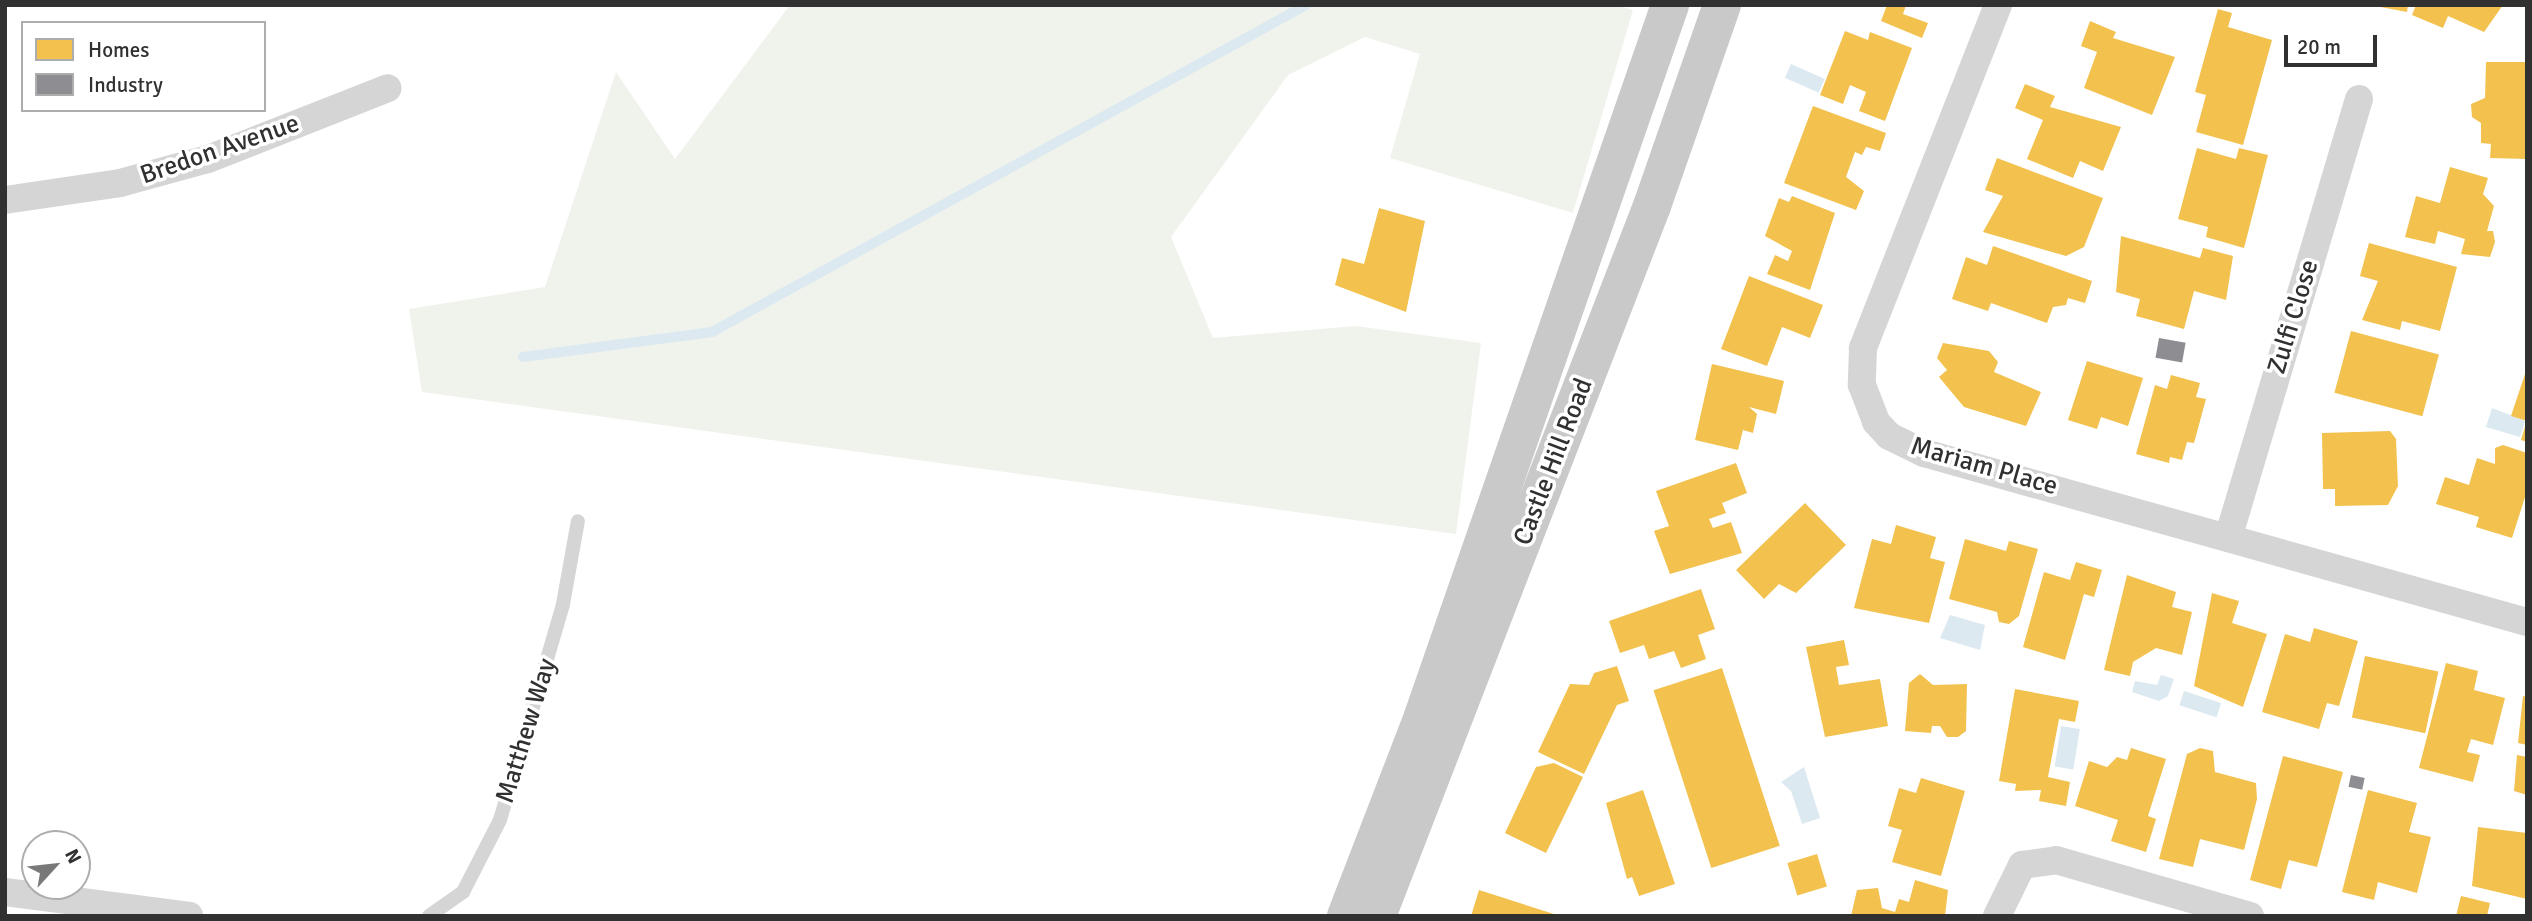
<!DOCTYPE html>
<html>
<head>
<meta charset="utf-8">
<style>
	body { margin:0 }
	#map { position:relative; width:2532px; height:921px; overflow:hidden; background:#fff; font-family:Signika,sans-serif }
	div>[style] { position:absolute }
	.green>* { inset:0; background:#f0f3ec }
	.water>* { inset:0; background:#dce9f1; transform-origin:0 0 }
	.homes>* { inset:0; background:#f2c14e; transform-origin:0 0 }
	.industry>* { inset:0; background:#8d8d92; transform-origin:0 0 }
	.stream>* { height:10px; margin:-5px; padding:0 5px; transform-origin:5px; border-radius:5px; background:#dce9f1 }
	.lane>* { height:14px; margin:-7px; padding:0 7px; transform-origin:7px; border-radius:7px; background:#d5d5d5 }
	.street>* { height:28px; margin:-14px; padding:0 14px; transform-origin:14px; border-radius:14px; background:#d5d5d5 }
	.primary>* { height:38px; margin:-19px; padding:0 19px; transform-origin:19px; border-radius:19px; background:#c9c9c9 }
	span { translate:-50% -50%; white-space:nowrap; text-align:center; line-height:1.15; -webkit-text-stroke:7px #fff; paint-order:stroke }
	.street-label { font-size:26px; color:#313131 }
	.frame { position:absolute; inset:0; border:7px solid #313131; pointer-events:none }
	.legend { position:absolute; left:21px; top:21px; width:245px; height:91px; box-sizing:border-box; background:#fff; border:2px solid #adadad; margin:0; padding:9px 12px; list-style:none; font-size:21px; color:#313131 }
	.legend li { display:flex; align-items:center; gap:14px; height:35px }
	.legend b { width:35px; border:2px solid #adadad }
	.north { position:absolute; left:21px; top:830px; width:70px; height:70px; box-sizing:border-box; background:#fff; border:2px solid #adadad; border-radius:50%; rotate:63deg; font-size:19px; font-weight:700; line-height:28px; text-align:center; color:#313131 }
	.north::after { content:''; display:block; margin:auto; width:24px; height:32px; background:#797979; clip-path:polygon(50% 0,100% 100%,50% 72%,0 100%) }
	.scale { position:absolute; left:2284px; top:35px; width:93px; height:32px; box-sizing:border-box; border:4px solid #313131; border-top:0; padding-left:9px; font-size:21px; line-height:24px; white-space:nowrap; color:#313131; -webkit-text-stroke:5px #fff; paint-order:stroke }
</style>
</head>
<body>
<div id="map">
	<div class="green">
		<i style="clip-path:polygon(790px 5px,1616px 5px,1633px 10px,1573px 213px,1390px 158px,1420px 54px,1365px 37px,1288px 75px,1171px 237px,1213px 338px,1356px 326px,1481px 343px,1456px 534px,422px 392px,409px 309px,545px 287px,616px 72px,675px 159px)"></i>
	</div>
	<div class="water">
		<i style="left:1791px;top:64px;width:37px;height:15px;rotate:24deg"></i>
		<i style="clip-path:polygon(2492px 408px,2525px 421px,2520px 437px,2486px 427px)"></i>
		<i style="clip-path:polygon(1950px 615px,1985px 625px,1980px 650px,1940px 638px)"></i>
		<i style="clip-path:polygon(2161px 675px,2174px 679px,2168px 696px,2159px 701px,2132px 692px,2135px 681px,2157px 685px)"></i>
		<i style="left:2184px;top:691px;width:39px;height:15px;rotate:18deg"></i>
		<i style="left:2061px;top:726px;width:19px;height:41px;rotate:9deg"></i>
		<i style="clip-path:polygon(1804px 767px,1820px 818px,1802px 824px,1791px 791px,1781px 782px)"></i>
	</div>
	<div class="homes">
		<i style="clip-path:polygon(1887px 5px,1906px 5px,1903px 14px,1928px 23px,1922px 38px,1881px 21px)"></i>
		<i style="clip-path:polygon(2370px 5px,2408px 5px,2407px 12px)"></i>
		<i style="clip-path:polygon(2416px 5px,2503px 5px,2484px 32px,2448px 16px,2443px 28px,2412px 15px)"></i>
		<i style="clip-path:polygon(2218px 9px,2232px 13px,2228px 27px,2272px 40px,2243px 145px,2196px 132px,2206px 95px,2195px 92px)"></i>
		<i style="clip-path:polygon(2090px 21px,2116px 32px,2113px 38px,2175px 57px,2152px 115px,2084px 88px,2097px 52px,2081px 46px)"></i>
		<i style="clip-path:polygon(1845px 31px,1868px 40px,1870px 32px,1912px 48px,1885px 121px,1859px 111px,1866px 92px,1850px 85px,1843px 104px,1820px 95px)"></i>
		<i style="clip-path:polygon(2486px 62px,2527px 62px,2527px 159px,2490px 158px,2491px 144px,2481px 143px,2481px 123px,2472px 117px,2471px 104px,2485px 98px)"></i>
		<i style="clip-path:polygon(2025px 84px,2055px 96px,2050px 107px,2121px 127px,2103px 171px,2080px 161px,2073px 178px,2027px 159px,2043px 120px,2015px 108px)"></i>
		<i style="clip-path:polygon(1813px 106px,1886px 133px,1880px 151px,1866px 147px,1862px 155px,1855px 152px,1846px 177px,1864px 191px,1856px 210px,1784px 183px)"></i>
		<i style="clip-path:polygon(2197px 148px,2236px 159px,2239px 148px,2268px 155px,2244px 248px,2206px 237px,2208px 227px,2178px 219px)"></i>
		<i style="clip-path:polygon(1997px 158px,2103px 198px,2084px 247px,2066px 256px,1983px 232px,2003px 196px,1985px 190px)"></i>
		<i style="clip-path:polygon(2450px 167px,2488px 178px,2483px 194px,2494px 206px,2487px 231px,2493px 231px,2495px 242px,2490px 257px,2461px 254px,2465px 239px,2438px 231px,2435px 244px,2405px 237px,2416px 196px,2440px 203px)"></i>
		<i style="clip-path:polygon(1792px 196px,1835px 213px,1810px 290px,1767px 274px,1775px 255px,1788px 261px,1792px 251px,1765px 236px,1779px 198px,1789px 202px)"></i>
		<i style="clip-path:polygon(1379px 208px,1425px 221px,1406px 312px,1335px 285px,1342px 258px,1364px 264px)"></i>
		<i style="clip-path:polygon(2121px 236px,2200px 258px,2203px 248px,2233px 256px,2226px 300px,2194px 291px,2184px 329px,2136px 316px,2140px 299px,2116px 292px)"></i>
		<i style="clip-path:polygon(2369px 243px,2457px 267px,2440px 331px,2402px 321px,2400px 330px,2362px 320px,2378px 281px,2360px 276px)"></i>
		<i style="clip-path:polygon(1993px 246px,2092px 281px,2085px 303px,2068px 298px,2066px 305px,2053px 307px,2047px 323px,1991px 303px,1988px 311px,1952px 299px,1966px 257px,1987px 265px)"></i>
		<i style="clip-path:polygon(1749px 276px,1823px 305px,1810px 338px,1782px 327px,1767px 366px,1721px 349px)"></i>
		<i style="left:2351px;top:331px;width:91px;height:64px;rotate:15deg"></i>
		<i style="clip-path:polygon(1943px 343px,1989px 351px,1998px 362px,1994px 372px,2041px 392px,2026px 426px,1964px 407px,1939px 377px,1947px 370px,1937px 358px)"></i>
		<i style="clip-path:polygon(2087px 361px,2143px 378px,2128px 426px,2101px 417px,2097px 429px,2068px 420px)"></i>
		<i style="clip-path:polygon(1712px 364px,1784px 381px,1776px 414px,1749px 407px,1757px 414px,1753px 433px,1743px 430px,1738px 450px,1695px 440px)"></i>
		<i style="clip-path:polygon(2526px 371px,2527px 371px,2527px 421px,2511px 416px)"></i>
		<i style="clip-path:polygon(2171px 375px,2200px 383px,2196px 397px,2206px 399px,2194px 443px,2187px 442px,2182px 460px,2170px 457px,2169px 463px,2136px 454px,2155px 385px,2167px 389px)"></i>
		<i style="clip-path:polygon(2526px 423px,2527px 423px,2527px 442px,2521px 440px)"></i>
		<i style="clip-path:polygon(2390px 431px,2396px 439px,2398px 486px,2388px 505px,2335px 506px,2335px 489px,2323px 489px,2322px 433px)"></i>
		<i style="clip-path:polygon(2503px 445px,2527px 453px,2527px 491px,2512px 538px,2476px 527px,2479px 517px,2436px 504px,2445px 477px,2469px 485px,2477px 458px,2495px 464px,2495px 448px)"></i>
		<i style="clip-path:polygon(1736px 463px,1747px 493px,1722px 503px,1726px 513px,1709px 519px,1713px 528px,1731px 522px,1742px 553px,1670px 574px,1654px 531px,1669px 526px,1656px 491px)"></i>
		<i style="clip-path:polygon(1805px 503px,1846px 545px,1796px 593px,1779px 584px,1764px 599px,1736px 570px)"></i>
		<i style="clip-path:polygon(1896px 525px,1936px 537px,1930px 558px,1945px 562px,1929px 623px,1854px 608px,1872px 539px,1891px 544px)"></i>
		<i style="clip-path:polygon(1965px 539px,2006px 551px,2009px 541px,2038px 549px,2019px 616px,2009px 624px,1999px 622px,1997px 612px,1949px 599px)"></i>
		<i style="clip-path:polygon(2076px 562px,2102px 570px,2094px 597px,2084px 594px,2065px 660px,2023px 647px,2044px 572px,2070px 580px)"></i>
		<i style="clip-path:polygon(2127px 575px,2176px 592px,2172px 607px,2192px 612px,2182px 655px,2156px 648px,2133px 662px,2130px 676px,2104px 670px)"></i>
		<i style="clip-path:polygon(1701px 589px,1715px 629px,1698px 635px,1706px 659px,1681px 668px,1674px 651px,1649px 659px,1644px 645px,1620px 653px,1609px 621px)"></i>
		<i style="clip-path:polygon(2212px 593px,2239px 601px,2232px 623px,2267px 634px,2243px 707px,2194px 686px)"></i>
		<i style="clip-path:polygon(2314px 628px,2358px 641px,2339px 706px,2327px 703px,2319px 729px,2262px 712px,2285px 634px,2310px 642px)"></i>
		<i style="clip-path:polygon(1844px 640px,1849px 665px,1836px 667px,1839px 685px,1880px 679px,1888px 726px,1825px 737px,1806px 647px)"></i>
		<i style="left:2365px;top:656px;width:75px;height:63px;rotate:12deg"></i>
		<i style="clip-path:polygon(2446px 663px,2478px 671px,2474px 690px,2505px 698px,2493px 745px,2471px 739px,2467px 752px,2480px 755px,2473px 782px,2419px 768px)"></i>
		<i style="clip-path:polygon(1617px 666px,1629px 701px,1617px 705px,1584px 774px,1538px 752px,1570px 684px,1589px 685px,1594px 673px)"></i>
		<i style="left:1722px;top:668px;width:187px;height:72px;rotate:72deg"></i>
		<i style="clip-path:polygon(1920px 674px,1933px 685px,1967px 684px,1966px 731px,1958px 737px,1947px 737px,1940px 726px,1932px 726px,1931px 733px,1905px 731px,1909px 683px)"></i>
		<i style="clip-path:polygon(2015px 689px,2079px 701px,2075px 722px,2059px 719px,2048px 777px,2070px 782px,2066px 806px,2039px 801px,2041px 790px,2015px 791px,2016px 784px,1999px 781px)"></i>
		<i style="clip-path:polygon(2523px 696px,2527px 697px,2527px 745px,2518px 743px)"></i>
		<i style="clip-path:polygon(2131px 748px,2166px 759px,2148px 816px,2156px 819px,2146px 852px,2111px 841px,2118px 820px,2075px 806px,2089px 761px,2107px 767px,2117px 757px,2127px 760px)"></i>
		<i style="clip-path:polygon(2200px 748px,2213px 751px,2215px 772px,2256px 783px,2257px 799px,2244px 850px,2200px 839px,2193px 867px,2159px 859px,2187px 754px)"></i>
		<i style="clip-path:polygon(2517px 755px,2527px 757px,2527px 795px,2514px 791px)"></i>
		<i style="clip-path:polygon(2283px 756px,2343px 772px,2317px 867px,2289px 860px,2281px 889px,2250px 880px)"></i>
		<i style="clip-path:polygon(1554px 763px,1583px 777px,1546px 853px,1505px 833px,1536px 767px)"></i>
		<i style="clip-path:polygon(1921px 778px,1965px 791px,1941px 876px,1892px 862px,1902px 830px,1888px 826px,1899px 788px,1916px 793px)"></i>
		<i style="clip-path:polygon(1643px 790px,1675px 884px,1639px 896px,1632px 877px,1627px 879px,1606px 803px)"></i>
		<i style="clip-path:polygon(2368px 790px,2417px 803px,2409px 832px,2431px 837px,2417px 893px,2378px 882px,2374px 900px,2342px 892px)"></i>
		<i style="clip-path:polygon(2478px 827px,2527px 833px,2527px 899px,2472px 886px)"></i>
		<i style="left:1817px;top:854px;width:34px;height:31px;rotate:73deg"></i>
		<i style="clip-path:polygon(1915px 880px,1948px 890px,1945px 916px,1851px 916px,1857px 890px,1878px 888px,1882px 908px,1895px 912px,1899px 899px,1909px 902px)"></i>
		<i style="clip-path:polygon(1479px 890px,1557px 915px,1557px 916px,1471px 916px)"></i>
		<i style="clip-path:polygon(2461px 896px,2490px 903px,2487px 916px,2456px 916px)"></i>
	</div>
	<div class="industry">
		<i style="left:2159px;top:338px;width:27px;height:20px;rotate:10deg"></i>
		<i style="left:2351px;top:775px;width:14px;height:12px;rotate:12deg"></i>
	</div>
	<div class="stream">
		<i style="left:523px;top:357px;width:191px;rotate:-7.5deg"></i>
		<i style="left:712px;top:332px;width:678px;rotate:-28.83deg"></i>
	</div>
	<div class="lane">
		<i style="left:429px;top:916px;width:42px;rotate:-35.2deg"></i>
		<i style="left:463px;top:892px;width:81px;rotate:-62.8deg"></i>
		<i style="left:500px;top:820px;width:225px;rotate:-73.7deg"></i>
		<i style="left:563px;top:604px;width:84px;rotate:-79.8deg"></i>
	</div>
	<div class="street">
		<i style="left:1998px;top:5px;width:369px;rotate:111.5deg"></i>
		<i style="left:1863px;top:348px;width:37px;rotate:92deg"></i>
		<i style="left:1862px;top:385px;width:40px;rotate:69deg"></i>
		<i style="left:1876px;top:422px;width:19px;rotate:47deg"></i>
		<i style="left:1889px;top:436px;width:39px;rotate:26deg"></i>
		<i style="left:1924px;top:453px;width:626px;rotate:15.66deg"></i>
		<i style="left:5px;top:200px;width:116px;rotate:-8.4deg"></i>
		<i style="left:120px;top:183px;width:91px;rotate:-15.3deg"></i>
		<i style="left:208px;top:159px;width:193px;rotate:-21.5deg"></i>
		<i style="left:2229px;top:535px;width:455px;rotate:-73.4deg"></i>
		<i style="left:5px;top:892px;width:186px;rotate:7.4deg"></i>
		<i style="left:1997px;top:916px;width:57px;rotate:-63.9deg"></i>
		<i style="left:2022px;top:865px;width:34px;rotate:-8deg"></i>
		<i style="left:2056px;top:860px;width:202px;rotate:16.1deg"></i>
	</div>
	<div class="primary">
		<i style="left:1346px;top:916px;width:214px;rotate:-68.9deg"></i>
		<i style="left:1423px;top:716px;width:753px;rotate:-70.84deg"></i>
		<i style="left:1377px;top:916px;width:761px;rotate:-68.83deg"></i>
		<i style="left:1652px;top:206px;width:213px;rotate:-70.8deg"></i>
	</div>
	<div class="street-label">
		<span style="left:220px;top:150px;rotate:-19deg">Bredon Avenue</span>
		<span style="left:2294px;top:317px;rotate:-73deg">Zulfi Close</span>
		<span style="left:1554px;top:462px;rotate:-69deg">Castle Hill Road</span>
		<span style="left:1984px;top:467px;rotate:16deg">Mariam Place</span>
		<span style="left:527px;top:731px;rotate:-73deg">Matthew Way</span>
	</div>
	<div class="frame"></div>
	<ul class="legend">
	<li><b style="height:19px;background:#f2c14e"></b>Homes</li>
	<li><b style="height:19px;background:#8d8d92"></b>Industry</li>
	</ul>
	<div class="north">N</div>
	<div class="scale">20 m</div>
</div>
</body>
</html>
